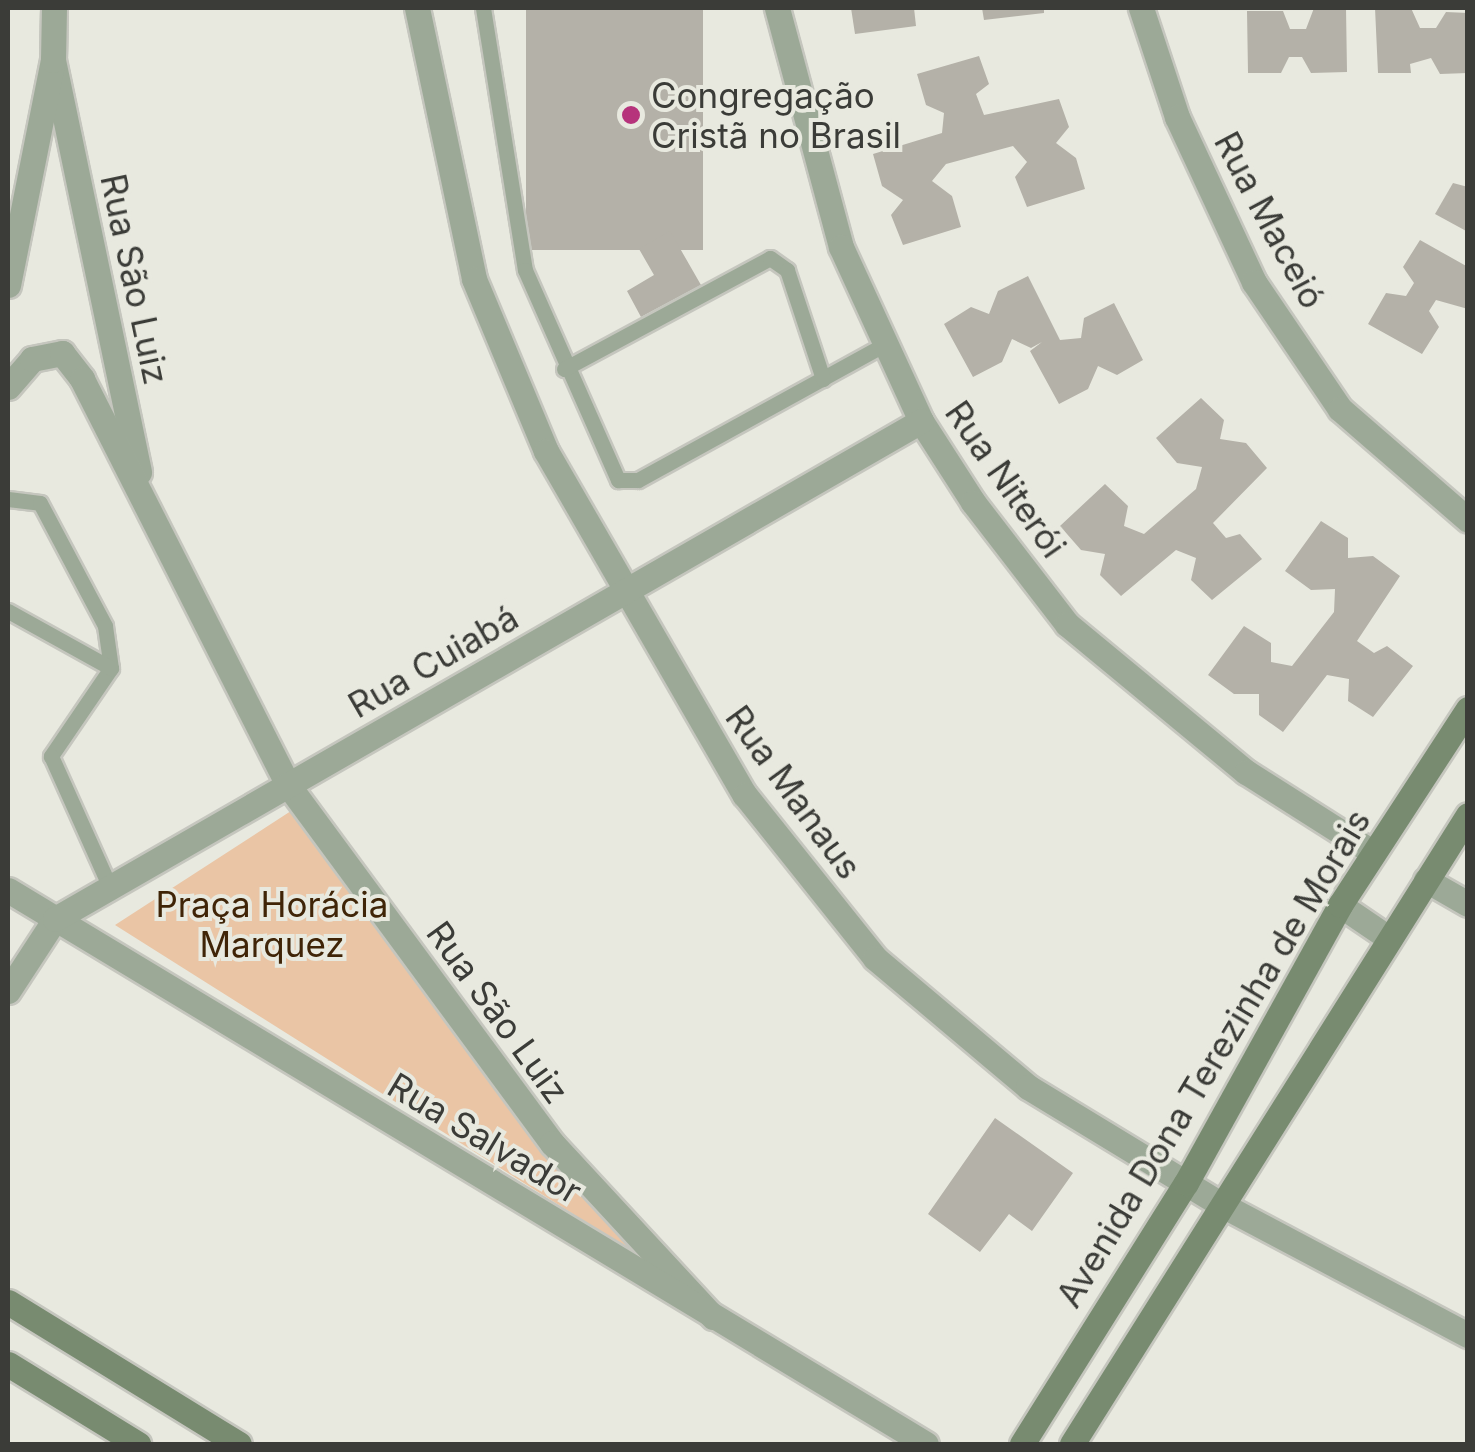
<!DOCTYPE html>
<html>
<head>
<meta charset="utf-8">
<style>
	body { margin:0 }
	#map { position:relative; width:1475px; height:1452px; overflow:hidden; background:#e8e9df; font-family:Inter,sans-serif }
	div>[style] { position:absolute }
	.green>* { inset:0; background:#eac5a5 }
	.building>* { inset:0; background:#b4b1a8; transform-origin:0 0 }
	.roads { filter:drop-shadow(2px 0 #c5c6be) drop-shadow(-2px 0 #c5c6be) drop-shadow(0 2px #c5c6be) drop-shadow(0 -2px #c5c6be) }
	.lane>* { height:15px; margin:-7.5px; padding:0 7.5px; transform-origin:7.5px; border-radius:7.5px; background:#9ca997 }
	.street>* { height:25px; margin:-12.5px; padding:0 12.5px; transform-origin:12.5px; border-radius:12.5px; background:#9ca997 }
	.secondary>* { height:25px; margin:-12.5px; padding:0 12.5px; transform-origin:12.5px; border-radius:12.5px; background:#788b70 }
	.dots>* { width:28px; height:28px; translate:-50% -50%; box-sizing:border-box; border:5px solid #e8e9df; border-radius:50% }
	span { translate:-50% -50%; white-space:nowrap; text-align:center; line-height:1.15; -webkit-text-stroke:8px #e8e9df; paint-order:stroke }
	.poi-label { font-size:35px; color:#3b3c38 }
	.left { translate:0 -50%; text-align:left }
	.street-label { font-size:35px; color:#3b3c38 }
	.park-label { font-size:35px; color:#3f2407 }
	.frame { position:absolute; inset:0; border:10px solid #3b3c38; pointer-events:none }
</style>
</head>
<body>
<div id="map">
	<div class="green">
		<i style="clip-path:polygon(294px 809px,523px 1126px,654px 1265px,115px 925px)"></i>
	</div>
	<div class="building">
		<i style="left:526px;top:8px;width:177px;height:242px"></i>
		<i style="clip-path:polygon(851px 8px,914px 8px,916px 26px,855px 34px)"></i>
		<i style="clip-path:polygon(982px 8px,1044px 8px,1044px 13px,984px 20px)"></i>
		<i style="clip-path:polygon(1314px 8px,1346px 8px,1347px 72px,1311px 73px,1302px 57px,1289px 57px,1281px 73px,1248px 73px,1247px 11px,1283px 11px,1290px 29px,1306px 29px)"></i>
		<i style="clip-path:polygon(1375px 8px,1411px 8px,1420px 28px,1436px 28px,1446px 12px,1468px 13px,1468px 73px,1440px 74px,1431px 58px,1410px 64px,1411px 73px,1378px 73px)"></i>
		<i style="clip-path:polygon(979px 56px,989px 84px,976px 94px,984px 115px,1059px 99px,1069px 127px,1056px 143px,1076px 158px,1085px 189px,1027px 207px,1015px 177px,1027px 162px,1013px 146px,946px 164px,932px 181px,952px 196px,961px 227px,903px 245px,891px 215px,903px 200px,882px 186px,873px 154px,942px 133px,944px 113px,926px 105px,917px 74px)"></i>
		<i style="clip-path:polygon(1453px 183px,1468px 187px,1468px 232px,1435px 214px)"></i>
		<i style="clip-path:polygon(670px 231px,701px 285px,641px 317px,627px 291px,654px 275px,639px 249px)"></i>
		<i style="clip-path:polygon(1420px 240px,1468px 267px,1468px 309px,1436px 300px,1429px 311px,1439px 327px,1422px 354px,1368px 324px,1386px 293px,1406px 296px,1414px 283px,1403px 267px)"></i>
		<i style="clip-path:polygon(1028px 276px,1060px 340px,1081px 338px,1084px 318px,1114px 303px,1143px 360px,1117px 375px,1098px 366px,1088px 389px,1059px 404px,1030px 351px,1042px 342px,1031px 348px,1012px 339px,1002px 362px,973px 377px,944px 324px,971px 307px,989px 314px,998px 291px)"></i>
		<i style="clip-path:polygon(1201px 398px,1224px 420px,1220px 439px,1246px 443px,1267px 468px,1213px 523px,1226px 538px,1240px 534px,1262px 559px,1212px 600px,1191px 580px,1196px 558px,1176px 550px,1121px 596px,1100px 575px,1105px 554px,1081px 550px,1060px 526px,1105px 484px,1128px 506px,1124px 526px,1144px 534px,1196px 489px,1202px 467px,1177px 463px,1156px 438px)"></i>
		<i style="clip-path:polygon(1321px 521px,1348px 538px,1348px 558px,1373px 556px,1400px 576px,1357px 641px,1374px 653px,1387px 646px,1413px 666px,1373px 717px,1348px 701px,1349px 679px,1327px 675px,1283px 732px,1259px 715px,1259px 694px,1234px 694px,1208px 675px,1244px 626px,1271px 643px,1271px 662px,1292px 666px,1334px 612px,1335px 589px,1311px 590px,1285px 571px)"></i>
		<i style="clip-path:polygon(995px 1118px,1073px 1173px,1032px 1231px,1009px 1214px,980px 1252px,928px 1214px)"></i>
	</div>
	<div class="roads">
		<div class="lane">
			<i style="left:483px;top:8px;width:265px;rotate:80.9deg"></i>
			<i style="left:525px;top:270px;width:230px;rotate:66.1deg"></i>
			<i style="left:618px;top:480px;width:20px"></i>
			<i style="left:638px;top:480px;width:282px;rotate:-28.8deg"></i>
			<i style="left:564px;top:369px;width:234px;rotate:-28.3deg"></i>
			<i style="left:770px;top:258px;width:21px;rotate:35deg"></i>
			<i style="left:787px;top:270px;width:115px;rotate:71.7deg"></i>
			<i style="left:8px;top:499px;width:32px;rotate:7deg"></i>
			<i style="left:40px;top:503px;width:139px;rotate:62.1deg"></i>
			<i style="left:105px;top:626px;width:42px;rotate:81.9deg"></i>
			<i style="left:111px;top:668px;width:107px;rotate:124.3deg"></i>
			<i style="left:51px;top:756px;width:144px;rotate:65.8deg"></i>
			<i style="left:8px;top:611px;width:118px;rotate:29deg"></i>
		</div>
		<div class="street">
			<i style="left:417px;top:8px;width:277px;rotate:78.1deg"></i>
			<i style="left:474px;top:279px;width:186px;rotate:67.3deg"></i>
			<i style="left:546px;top:451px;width:397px;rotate:60deg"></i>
			<i style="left:745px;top:795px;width:208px;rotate:51.4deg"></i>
			<i style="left:875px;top:958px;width:200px;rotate:40.1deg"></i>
			<i style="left:1028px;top:1087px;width:229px;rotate:31.3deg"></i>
			<i style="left:1224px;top:1206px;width:276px;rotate:27.9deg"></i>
			<i style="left:777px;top:8px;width:247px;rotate:75deg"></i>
			<i style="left:841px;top:247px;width:192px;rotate:65.3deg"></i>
			<i style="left:921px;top:421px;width:96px;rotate:57.3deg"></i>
			<i style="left:973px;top:502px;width:154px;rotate:52.4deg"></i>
			<i style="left:1067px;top:624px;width:232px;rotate:39.6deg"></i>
			<i style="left:1246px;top:772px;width:149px;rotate:32.4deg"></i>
			<i style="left:1141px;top:8px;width:115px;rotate:71.7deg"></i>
			<i style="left:1177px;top:117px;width:182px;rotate:65deg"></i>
			<i style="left:1254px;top:282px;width:153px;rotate:55.9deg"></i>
			<i style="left:1340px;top:409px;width:169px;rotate:40.9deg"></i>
			<i style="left:53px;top:60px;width:421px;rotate:78.2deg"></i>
			<i style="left:8px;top:285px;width:229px;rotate:-78.7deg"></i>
			<i style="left:53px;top:60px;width:52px;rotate:-88.9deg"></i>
			<i style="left:8px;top:387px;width:37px;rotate:-49deg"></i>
			<i style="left:32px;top:359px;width:31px;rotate:-11deg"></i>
			<i style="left:62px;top:353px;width:33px;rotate:52deg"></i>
			<i style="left:82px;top:379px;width:455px;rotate:63.1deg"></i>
			<i style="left:288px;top:785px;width:445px;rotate:53.6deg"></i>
			<i style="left:552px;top:1143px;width:237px;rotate:47.2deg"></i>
			<i style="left:1426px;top:880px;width:48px;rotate:29.7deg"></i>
			<i style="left:8px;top:890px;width:1072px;rotate:31.11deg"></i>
			<i style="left:1340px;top:905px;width:60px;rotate:34.2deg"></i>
			<i style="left:8px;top:991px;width:86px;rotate:-56.9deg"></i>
			<i style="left:55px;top:919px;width:999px;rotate:-29.9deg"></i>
		</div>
		<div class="secondary">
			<i style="left:8px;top:1302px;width:271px;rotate:31.6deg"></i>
			<i style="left:8px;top:1364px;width:153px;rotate:31.6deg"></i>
			<i style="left:1022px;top:1444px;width:308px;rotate:-57.9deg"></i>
			<i style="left:1186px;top:1183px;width:318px;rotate:-61deg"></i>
			<i style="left:1340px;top:905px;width:234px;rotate:-56.9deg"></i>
			<i style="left:1072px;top:1444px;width:743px;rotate:-57.81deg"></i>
		</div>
	</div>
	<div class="dots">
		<i style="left:631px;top:115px;background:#b6337b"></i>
	</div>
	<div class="poi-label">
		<span class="left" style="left:651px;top:115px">Congregação<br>Cristã no Brasil</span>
	</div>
	<div class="street-label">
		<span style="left:1270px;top:220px;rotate:62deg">Rua Maceió</span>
		<span style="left:135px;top:279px;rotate:78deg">Rua São Luiz</span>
		<span style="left:1006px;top:479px;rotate:55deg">Rua Niterói</span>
		<span style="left:433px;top:661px;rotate:-30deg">Rua Cuiabá</span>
		<span style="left:794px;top:792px;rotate:54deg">Rua Manaus</span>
		<span style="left:498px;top:1012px;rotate:54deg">Rua São Luiz</span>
		<span style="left:1213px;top:1058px;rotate:-59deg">Avenida Dona Terezinha de Morais</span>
		<span style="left:485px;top:1138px;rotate:31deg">Rua Salvador</span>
	</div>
	<div class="park-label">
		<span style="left:272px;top:924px">Praça Horácia<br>Marquez</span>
	</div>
	<div class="frame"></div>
</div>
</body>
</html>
